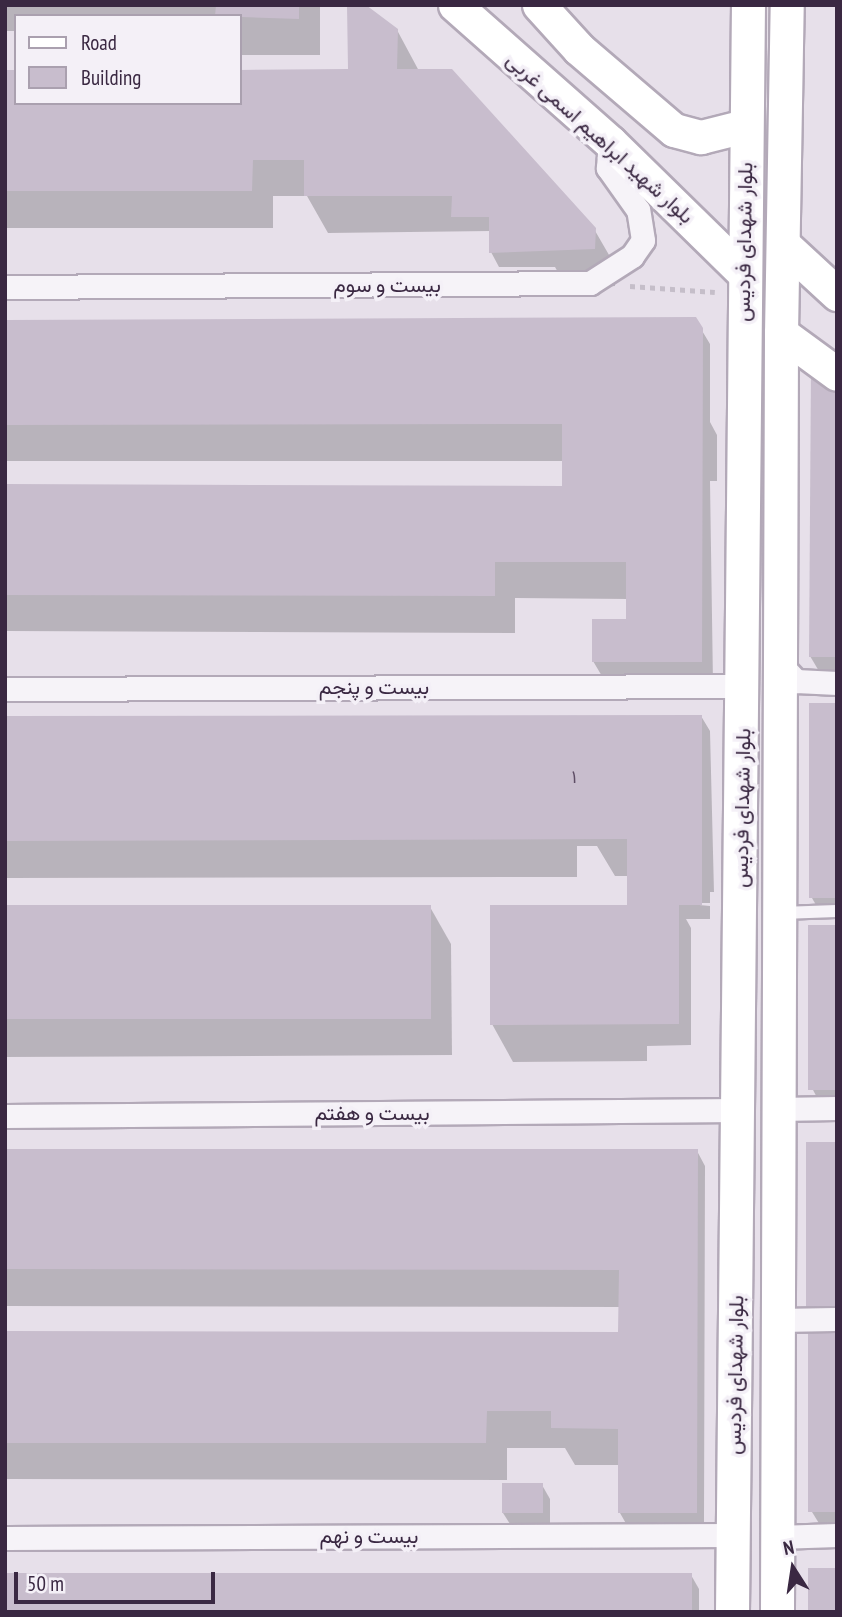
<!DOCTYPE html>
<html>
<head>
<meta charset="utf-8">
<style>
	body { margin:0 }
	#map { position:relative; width:842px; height:1617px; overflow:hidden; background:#e7e0ea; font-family:"PT Sans Narrow",Vazirmatn,sans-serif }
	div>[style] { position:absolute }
	.shadow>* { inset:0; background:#0003 }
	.building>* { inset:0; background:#c8bdcd; transform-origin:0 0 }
	.path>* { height:4.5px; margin-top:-2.25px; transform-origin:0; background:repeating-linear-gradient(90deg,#c5bec9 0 5px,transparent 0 10px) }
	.roads { filter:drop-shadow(2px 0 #b3a9b8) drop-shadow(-2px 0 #b3a9b8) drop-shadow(0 2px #b3a9b8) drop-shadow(0 -2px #b3a9b8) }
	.service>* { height:12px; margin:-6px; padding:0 6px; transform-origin:6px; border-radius:6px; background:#f6f3f8 }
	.minor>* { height:23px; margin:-11.5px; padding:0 11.5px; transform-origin:11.5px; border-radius:11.5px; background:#f6f3f8 }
	.secondary>* { height:33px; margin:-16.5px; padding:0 16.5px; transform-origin:16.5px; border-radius:16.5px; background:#fff }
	span { translate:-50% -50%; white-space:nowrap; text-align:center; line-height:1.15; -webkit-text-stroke:7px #f4f0f7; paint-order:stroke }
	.number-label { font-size:18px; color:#5e4d65 }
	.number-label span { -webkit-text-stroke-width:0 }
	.street-label { font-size:21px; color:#3a2842 }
	.frame { position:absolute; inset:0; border:7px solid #3a2842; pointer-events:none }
	.legend { position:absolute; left:14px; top:14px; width:228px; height:91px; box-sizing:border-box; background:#f4f0f7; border:2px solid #aaa0af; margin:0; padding:9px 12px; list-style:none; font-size:21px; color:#3a2842 }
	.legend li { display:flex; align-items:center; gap:14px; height:35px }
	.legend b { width:35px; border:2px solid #aaa0af }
	.north { position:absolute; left:758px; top:1533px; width:70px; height:70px; -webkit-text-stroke:5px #f4f0f7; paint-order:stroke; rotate:348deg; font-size:19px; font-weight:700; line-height:28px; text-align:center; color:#3a2842 }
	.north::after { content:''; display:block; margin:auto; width:24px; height:32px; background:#3a2842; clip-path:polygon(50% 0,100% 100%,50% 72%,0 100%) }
	.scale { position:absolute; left:14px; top:1572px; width:201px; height:32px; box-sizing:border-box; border:4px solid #3a2842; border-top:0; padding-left:9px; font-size:21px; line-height:24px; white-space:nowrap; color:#3a2842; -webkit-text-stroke:5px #f4f0f7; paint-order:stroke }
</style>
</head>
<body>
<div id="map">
	<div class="shadow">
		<i style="clip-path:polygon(5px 5px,320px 5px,320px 55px,240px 55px,240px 16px,16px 16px,16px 31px,5px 31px)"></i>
		<i style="clip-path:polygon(397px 30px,419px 71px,594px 229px,616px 267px,615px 286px,568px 290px,555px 267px,499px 267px,491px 252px,491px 231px,328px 233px,307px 196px,273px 196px,273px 228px,5px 228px,5px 71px,16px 103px,240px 103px,240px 71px,350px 71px)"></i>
		<i style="clip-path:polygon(5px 321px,701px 329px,710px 344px,710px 422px,717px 435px,717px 481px,710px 481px,713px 683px,606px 683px,593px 661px,629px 621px,628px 599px,515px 598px,515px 633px,5px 631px,5px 486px,564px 487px,564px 461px,5px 461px)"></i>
		<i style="clip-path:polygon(813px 371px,837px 394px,837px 678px,823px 678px,810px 656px)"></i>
		<i style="clip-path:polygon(837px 705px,837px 912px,820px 912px,812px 898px)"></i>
		<i style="clip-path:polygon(701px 716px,710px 731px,714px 892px,710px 892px,710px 903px,678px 903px,710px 906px,710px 919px,686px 919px,691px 928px,691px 1045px,647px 1046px,647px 1061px,513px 1062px,492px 1024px,629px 907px,629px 876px,615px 876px,597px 846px,577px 846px,577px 877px,5px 878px,5px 718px)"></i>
		<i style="clip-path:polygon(430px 907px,451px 944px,452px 1055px,5px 1057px,5px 908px)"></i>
		<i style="clip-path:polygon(837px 927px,837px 1104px,821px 1105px,813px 1090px)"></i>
		<i style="clip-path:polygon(5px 1150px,697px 1151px,705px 1166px,704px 1528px,628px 1527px,620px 1513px,620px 1465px,575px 1465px,565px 1448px,507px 1448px,507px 1480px,5px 1479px,5px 1333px,620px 1334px,620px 1307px,5px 1306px)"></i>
		<i style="clip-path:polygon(837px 1328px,837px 1533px,825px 1533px,812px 1512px)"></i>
		<i style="clip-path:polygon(542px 1485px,550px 1499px,550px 1527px,512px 1527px,503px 1513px)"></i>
		<i style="clip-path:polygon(691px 1575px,699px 1589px,699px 1612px,5px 1612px)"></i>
	</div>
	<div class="building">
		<i style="clip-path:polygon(216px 5px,299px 5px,299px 19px,215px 16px)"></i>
		<i style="clip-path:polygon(347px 5px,366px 5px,398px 29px,397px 69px,452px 69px,596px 228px,595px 249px,489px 253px,489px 217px,451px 217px,452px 196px,304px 196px,304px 160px,253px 160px,252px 191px,5px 191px,5px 70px,16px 70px,16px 103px,240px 103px,240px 70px,348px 69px)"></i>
		<i style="clip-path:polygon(696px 317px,703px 328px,702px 662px,592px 662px,592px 619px,626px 619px,626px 562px,495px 562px,495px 596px,5px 595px,5px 484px,562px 486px,562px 424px,5px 425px,5px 320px)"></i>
		<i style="clip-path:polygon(811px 367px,837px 391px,837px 657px,809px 657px)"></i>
		<i style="left:809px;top:703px;width:28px;height:195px"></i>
		<i style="clip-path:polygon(702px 715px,702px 905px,679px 905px,679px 1024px,490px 1025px,490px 905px,627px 905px,627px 839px,5px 841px,5px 716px)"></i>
		<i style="left:431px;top:905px;width:114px;height:426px;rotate:90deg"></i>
		<i style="left:837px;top:925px;width:165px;height:29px;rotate:90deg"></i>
		<i style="left:837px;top:1142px;width:165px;height:31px;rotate:90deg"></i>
		<i style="clip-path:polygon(5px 1149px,698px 1149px,697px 1513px,618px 1513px,618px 1429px,551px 1428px,551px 1411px,487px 1411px,486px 1443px,5px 1443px,5px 1331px,618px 1332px,619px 1270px,5px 1269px)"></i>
		<i style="left:837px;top:1326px;width:186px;height:29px;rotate:90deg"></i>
		<i style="left:502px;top:1483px;width:41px;height:30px"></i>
		<i style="left:808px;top:1568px;width:29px;height:44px"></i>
		<i style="left:692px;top:1573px;width:39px;height:687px;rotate:90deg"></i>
	</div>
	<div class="path">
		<i style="left:630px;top:286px;width:85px;rotate:4deg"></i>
	</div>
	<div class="roads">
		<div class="service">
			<i style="left:781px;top:913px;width:56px;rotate:-2deg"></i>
		</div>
		<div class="minor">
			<i style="left:5px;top:287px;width:585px;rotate:-0.39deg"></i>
			<i style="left:590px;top:283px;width:50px;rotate:-32.7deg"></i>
			<i style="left:632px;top:256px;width:19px;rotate:-55deg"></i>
			<i style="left:643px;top:240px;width:30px;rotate:-99deg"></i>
			<i style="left:638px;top:210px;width:52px;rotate:-125.5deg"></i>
			<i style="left:608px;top:168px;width:26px;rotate:-86deg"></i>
			<i style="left:782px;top:666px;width:21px;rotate:47deg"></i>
			<i style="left:796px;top:681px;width:41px;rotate:2.8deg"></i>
			<i style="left:5px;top:689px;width:738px;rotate:-0.23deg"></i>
			<i style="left:778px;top:1109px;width:59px;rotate:-1deg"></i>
			<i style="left:5px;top:1116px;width:734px;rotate:-0.47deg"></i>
			<i style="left:777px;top:1320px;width:60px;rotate:-1deg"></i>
			<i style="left:777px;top:1537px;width:60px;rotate:-1.9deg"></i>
			<i style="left:5px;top:1538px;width:727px;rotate:-0.24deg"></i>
		</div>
		<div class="secondary">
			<i style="left:455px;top:5px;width:207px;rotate:41.5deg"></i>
			<i style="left:610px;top:142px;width:187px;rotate:44.4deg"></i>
			<i style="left:539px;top:5px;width:59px;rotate:47.7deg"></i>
			<i style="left:579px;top:49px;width:125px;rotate:40.5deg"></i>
			<i style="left:674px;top:130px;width:28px;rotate:15deg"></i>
			<i style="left:701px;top:137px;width:45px;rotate:-14deg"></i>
			<i style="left:785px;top:246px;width:71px;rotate:42.7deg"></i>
			<i style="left:781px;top:333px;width:69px;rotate:36.2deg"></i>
			<i style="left:732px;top:1612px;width:1607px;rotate:-89.43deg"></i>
			<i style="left:777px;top:1612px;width:1279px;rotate:-89.82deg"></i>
			<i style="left:781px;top:333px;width:328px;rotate:-89deg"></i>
		</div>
	</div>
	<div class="number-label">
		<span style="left:574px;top:777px">۱</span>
	</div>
	<div class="street-label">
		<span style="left:600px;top:138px;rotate:42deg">بلوار شهید ابراهیم اسمی غربی</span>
		<span style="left:744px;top:242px;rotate:-89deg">بلوار شهدای فردیس</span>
		<span style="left:387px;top:285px">بیست و سوم</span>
		<span style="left:374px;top:687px">بیست و پنجم</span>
		<span style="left:742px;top:808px;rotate:-89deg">بلوار شهدای فردیس</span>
		<span style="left:372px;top:1113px">بیست و هفتم</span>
		<span style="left:735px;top:1375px;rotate:-89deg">بلوار شهدای فردیس</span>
		<span style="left:369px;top:1536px">بیست و نهم</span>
	</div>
	<div class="frame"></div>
	<ul class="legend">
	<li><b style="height:9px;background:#fff"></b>Road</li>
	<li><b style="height:19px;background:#c8bdcd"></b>Building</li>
	</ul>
	<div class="north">N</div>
	<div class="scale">50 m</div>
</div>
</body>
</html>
